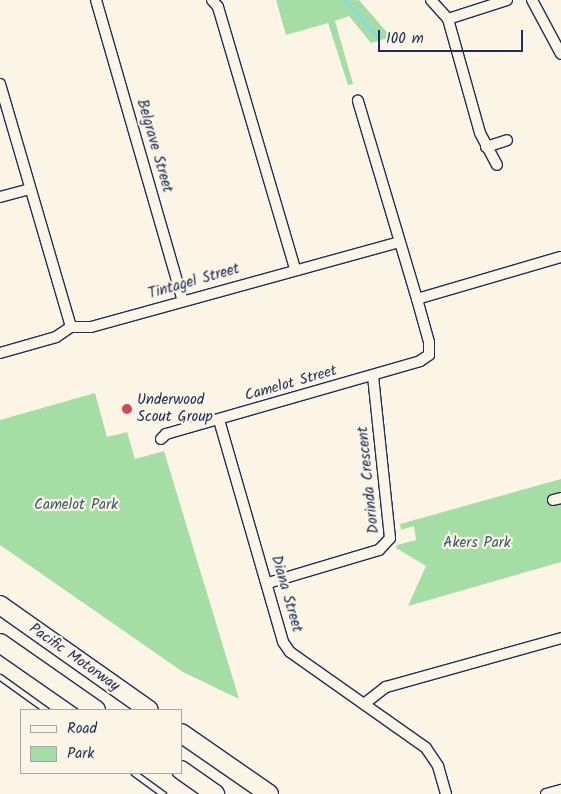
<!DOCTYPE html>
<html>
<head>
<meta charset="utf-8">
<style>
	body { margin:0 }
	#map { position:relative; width:561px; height:794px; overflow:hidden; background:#fcf5e5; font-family:Kalam,sans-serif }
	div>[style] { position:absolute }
	.green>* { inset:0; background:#a4dea4 }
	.stream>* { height:3px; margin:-1.5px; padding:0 1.5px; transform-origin:1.5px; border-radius:1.5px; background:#8bd6eb }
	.roads { filter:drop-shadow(1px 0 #1b2f5e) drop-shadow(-1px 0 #1b2f5e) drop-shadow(0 1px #1b2f5e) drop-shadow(0 -1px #1b2f5e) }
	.lane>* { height:5px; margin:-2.5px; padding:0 2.5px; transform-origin:2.5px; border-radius:2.5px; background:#fcf5e5 }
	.street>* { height:10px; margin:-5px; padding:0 5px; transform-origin:5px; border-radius:5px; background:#fcf5e5 }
	.highway>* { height:18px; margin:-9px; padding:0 9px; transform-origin:9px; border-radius:9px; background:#fcf5e5 }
	.dots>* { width:14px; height:14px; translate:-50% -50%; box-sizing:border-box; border:2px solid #fcf5e5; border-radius:50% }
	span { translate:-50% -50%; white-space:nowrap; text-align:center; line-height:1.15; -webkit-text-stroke:4.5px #fcf5e5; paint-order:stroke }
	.street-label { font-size:15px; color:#1b2f5e }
	.poi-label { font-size:15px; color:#1b2f5e }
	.left { translate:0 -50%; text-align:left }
	.park-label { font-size:15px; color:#3d5b70 }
	.legend { position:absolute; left:20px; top:709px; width:162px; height:65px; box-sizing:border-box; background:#fcf5e5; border:1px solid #a2a6af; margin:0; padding:6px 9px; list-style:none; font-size:15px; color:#1b2f5e }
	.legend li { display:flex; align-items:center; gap:10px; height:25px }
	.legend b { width:25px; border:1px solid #a2a6af }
	.scale { position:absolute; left:378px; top:30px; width:145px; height:22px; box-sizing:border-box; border:2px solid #1b2f5e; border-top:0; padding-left:6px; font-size:15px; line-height:18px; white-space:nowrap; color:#1b2f5e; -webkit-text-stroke:4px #fcf5e5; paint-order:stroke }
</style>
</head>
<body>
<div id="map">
	<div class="green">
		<i style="clip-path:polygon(276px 0,359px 0,391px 37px,371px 43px,349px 16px,335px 21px,353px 84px,348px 85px,328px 23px,286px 35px)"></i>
		<i style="clip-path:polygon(95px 393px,107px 437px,127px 432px,135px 459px,164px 451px,239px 699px,183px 672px,0 545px,0 420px)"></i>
		<i style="clip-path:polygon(561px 479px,561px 562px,408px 606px,426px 566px,396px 548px,397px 545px,416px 540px,414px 526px,401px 530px,400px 524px)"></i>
	</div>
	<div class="stream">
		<i style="left:345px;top:0;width:50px;rotate:49deg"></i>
	</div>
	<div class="roads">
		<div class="lane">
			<i style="left:0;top:677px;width:57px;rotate:35.7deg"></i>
			<i style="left:134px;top:773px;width:36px;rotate:36deg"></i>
		</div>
		<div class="street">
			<i style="left:96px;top:0;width:313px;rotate:73.9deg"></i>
			<i style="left:212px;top:0;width:9px;rotate:49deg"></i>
			<i style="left:218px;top:7px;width:273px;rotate:73.6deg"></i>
			<i style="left:431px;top:0;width:25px;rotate:48deg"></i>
			<i style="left:448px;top:19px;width:62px;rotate:-17.9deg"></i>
			<i style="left:532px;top:0;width:61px;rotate:61.8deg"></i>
			<i style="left:448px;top:19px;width:118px;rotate:74.3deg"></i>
			<i style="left:480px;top:133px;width:36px;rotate:62deg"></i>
			<i style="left:0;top:84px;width:253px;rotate:73.7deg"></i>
			<i style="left:486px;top:147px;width:22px;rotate:-18deg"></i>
			<i style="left:0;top:197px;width:30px;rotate:-15deg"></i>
			<i style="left:417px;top:299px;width:150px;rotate:-16.3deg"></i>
			<i style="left:0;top:353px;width:58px;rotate:-15.9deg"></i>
			<i style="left:56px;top:337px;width:18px;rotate:-34deg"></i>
			<i style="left:71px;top:327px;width:20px"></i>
			<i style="left:91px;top:327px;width:320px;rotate:-15.4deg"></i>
			<i style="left:219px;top:420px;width:231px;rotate:73.9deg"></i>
			<i style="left:283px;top:642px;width:12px;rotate:55deg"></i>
			<i style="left:290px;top:652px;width:166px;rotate:35.2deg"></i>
			<i style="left:426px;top:748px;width:22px;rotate:56deg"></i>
			<i style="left:438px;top:766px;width:29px;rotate:74deg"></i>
			<i style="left:161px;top:439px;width:7px;rotate:-45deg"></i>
			<i style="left:166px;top:434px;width:264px;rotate:-16deg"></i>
			<i style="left:420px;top:361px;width:11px;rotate:-34deg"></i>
			<i style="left:429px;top:355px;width:13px;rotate:-90deg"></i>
			<i style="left:429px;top:342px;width:45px;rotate:-105.6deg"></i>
			<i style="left:417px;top:299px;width:207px;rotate:-106.6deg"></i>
			<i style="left:553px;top:500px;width:8px;rotate:-14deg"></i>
			<i style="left:268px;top:583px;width:116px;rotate:-16.6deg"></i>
			<i style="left:379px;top:550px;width:16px;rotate:-47deg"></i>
			<i style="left:390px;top:538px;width:163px;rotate:-96deg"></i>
			<i style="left:364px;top:704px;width:28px;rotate:-38deg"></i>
			<i style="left:386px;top:687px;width:182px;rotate:-15.6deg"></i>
			<i style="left:546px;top:794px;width:16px;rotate:-15deg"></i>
		</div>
		<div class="highway">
			<i style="left:0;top:605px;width:182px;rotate:35.2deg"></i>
			<i style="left:0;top:643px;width:117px;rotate:34.9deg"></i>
			<i style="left:181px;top:733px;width:107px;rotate:34.7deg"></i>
			<i style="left:181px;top:770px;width:42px;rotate:35.2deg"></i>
		</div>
	</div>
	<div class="dots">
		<i style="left:127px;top:409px;background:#d1495b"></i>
	</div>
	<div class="street-label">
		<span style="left:154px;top:146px;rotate:74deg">Belgrave Street</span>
		<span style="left:194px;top:282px;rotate:-16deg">Tintagel Street</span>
		<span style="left:291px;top:384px;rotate:-16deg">Camelot Street</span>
		<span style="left:369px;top:480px;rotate:-96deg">Dorinda Crescent</span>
		<span style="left:286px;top:594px;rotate:74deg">Diana Street</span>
		<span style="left:74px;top:658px;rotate:35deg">Pacific Motorway</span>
	</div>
	<div class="poi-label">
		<span class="left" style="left:137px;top:409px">Underwood<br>Scout Group</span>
	</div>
	<div class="park-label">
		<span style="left:76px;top:506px">Camelot Park</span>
		<span style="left:477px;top:544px">Akers Park</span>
	</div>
	<ul class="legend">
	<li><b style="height:6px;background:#fcf5e5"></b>Road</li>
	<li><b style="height:14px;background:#a4dea4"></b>Park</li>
	</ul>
	<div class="scale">100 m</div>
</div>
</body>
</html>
